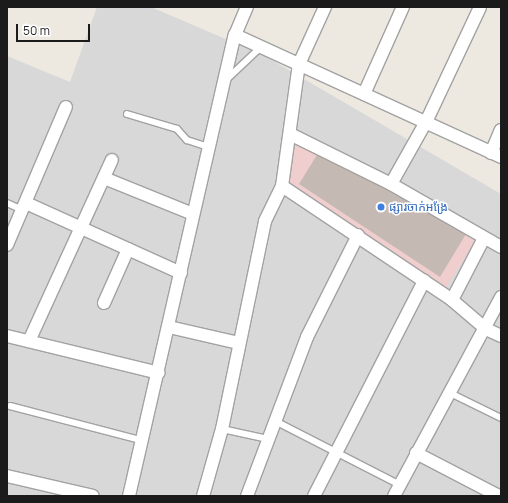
<!DOCTYPE html>
<html>
<head>
<meta charset="utf-8">
<style>
	body { margin:0 }
	#map { position:relative; width:508px; height:503px; overflow:hidden; background:#ede8e0; font-family:Manrope,"Noto Sans Khmer",sans-serif }
	div>[style] { position:absolute }
	.residential>* { inset:0; background:#d9d8d8 }
	.commercial>* { inset:0; background:#f0cece }
	.building>* { inset:0; background:#c5bab3 }
	.roads { filter:drop-shadow(1px 0 #a2a2a2) drop-shadow(-1px 0 #a2a2a2) drop-shadow(0 1px #a2a2a2) drop-shadow(0 -1px #a2a2a2) }
	.lane>* { height:6px; margin:-3px; padding:0 3px; transform-origin:3px; border-radius:3px; background:#fff }
	.street>* { height:12px; margin:-6px; padding:0 6px; transform-origin:6px; border-radius:6px; background:#fff }
	.dots>* { width:11px; height:11px; translate:-50% -50%; box-sizing:border-box; border:2px solid #fff; border-radius:50% }
	span { translate:-50% -50%; white-space:nowrap; text-align:center; line-height:1.15; -webkit-text-stroke:3px #fff; paint-order:stroke }
	.shop-label { font-size:12px; color:#366cbe }
	.left { translate:0 -50%; text-align:left }
	.frame { position:absolute; inset:0; border:8px solid #1b1b1b; pointer-events:none }
	.scale { position:absolute; left:16px; top:24px; width:74px; height:18px; box-sizing:border-box; border:2px solid #1b1b1b; border-top:0; padding-left:5px; font-size:12px; line-height:14px; white-space:nowrap; color:#1b1b1b; -webkit-text-stroke:3px #fff; paint-order:stroke }
</style>
</head>
<body>
<div id="map">
	<div class="residential">
		<i style="clip-path:polygon(97px 7px,151px 7px,263px 55px,501px 194px,501px 496px,7px 496px,7px 56px,70px 82px)"></i>
	</div>
	<div class="commercial">
		<i style="clip-path:polygon(297px 132px,480px 233px,445px 289px,289px 182px)"></i>
	</div>
	<div class="building">
		<i style="clip-path:polygon(320px 150px,469px 229px,440px 277px,299px 184px)"></i>
	</div>
	<div class="roads">
		<div class="lane">
			<i style="left:227px;top:79px;width:47px;rotate:-43.3deg"></i>
			<i style="left:127px;top:114px;width:52px;rotate:16.7deg"></i>
			<i style="left:177px;top:129px;width:15px;rotate:48deg"></i>
			<i style="left:187px;top:140px;width:22px;rotate:18deg"></i>
			<i style="left:7px;top:203px;width:17px;rotate:24deg"></i>
			<i style="left:450px;top:393px;width:57px;rotate:26.1deg"></i>
			<i style="left:10px;top:406px;width:138px;rotate:14.6deg"></i>
			<i style="left:275px;top:421px;width:140px;rotate:27.1deg"></i>
			<i style="left:222px;top:429px;width:47px;rotate:12.3deg"></i>
		</div>
		<div class="street">
			<i style="left:235px;top:35px;width:293px;rotate:24.6deg"></i>
			<i style="left:364px;top:94px;width:95px;rotate:-65.9deg"></i>
			<i style="left:290px;top:134px;width:113px;rotate:26.3deg"></i>
			<i style="left:391px;top:184px;width:127px;rotate:29.8deg"></i>
			<i style="left:491px;top:153px;width:25px;rotate:-67deg"></i>
			<i style="left:104px;top:178px;width:96px;rotate:22deg"></i>
			<i style="left:391px;top:184px;width:71px;rotate:-60.6deg"></i>
			<i style="left:426px;top:122px;width:127px;rotate:-64.8deg"></i>
			<i style="left:282px;top:186px;width:205px;rotate:33.8deg"></i>
			<i style="left:452px;top:300px;width:45px;rotate:40.5deg"></i>
			<i style="left:486px;top:329px;width:17px;rotate:25deg"></i>
			<i style="left:26px;top:203px;width:170px;rotate:24.3deg"></i>
			<i style="left:7px;top:245px;width:150px;rotate:-66.9deg"></i>
			<i style="left:452px;top:300px;width:70px;rotate:-62.7deg"></i>
			<i style="left:104px;top:303px;width:59px;rotate:-66deg"></i>
			<i style="left:169px;top:327px;width:72px;rotate:12.9deg"></i>
			<i style="left:7px;top:336px;width:156px;rotate:13.7deg"></i>
			<i style="left:29px;top:341px;width:199px;rotate:-65.4deg"></i>
			<i style="left:416px;top:453px;width:93px;rotate:27.4deg"></i>
			<i style="left:7px;top:476px;width:88px;rotate:13.1deg"></i>
			<i style="left:129px;top:496px;width:473px;rotate:-77.1deg"></i>
			<i style="left:235px;top:35px;width:30px;rotate:-67deg"></i>
			<i style="left:203px;top:496px;width:70px;rotate:-74.2deg"></i>
			<i style="left:222px;top:429px;width:212px;rotate:-78.3deg"></i>
			<i style="left:265px;top:221px;width:39px;rotate:-64deg"></i>
			<i style="left:282px;top:186px;width:123px;rotate:-82.1deg"></i>
			<i style="left:299px;top:64px;width:63px;rotate:-65.5deg"></i>
			<i style="left:247px;top:496px;width:170px;rotate:-69.3deg"></i>
			<i style="left:307px;top:337px;width:114px;rotate:-63.4deg"></i>
			<i style="left:314px;top:496px;width:242px;rotate:-62.9deg"></i>
			<i style="left:394px;top:496px;width:226px;rotate:-61.7deg"></i>
		</div>
	</div>
	<div class="dots">
		<i style="left:381px;top:207px;background:#3f7fe0"></i>
	</div>
	<div class="shop-label">
		<span class="left" style="left:389px;top:207px">ផ្សារចាក់អង្រែ</span>
	</div>
	<div class="frame"></div>
	<div class="scale">50 m</div>
</div>
</body>
</html>
